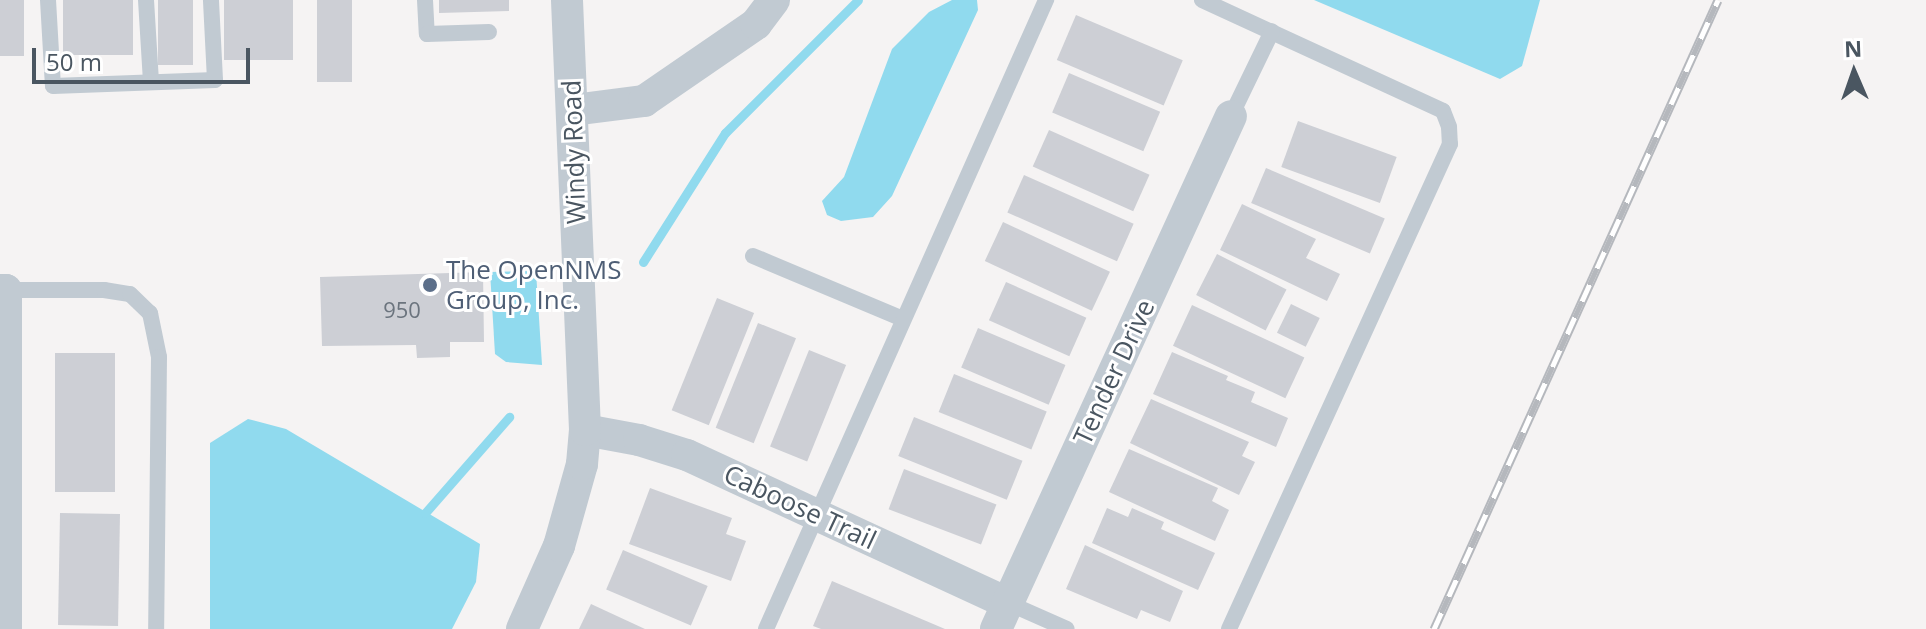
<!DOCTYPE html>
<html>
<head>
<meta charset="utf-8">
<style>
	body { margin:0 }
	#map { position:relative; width:1926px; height:629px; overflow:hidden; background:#f5f3f3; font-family:"Open Sans",sans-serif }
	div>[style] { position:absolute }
	.water>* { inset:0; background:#90daee }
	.stream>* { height:9px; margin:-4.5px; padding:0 4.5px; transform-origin:4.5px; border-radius:4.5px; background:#90daee }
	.building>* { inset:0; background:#cdcfd5; transform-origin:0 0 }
	.service>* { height:16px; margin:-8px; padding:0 8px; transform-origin:8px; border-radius:8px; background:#c1cad2 }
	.minor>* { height:32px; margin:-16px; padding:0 16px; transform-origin:16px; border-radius:16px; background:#c1cad2 }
	.rail>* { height:9px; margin-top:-4.5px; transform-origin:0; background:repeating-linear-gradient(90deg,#fff 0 18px,#b5b8bd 0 36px); box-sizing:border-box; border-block:2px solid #b5b8bd }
	.dots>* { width:22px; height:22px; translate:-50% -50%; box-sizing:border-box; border:4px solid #fff; border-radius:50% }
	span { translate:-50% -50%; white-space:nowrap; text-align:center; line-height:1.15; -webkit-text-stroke:6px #fff; paint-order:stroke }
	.number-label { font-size:22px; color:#6b747e }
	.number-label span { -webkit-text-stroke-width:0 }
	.street-label { font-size:26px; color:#4a5661 }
	.service-label { font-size:26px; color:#4e5e75 }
	.left { translate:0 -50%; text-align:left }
	.north { position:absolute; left:1814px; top:32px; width:80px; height:80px; -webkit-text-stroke:6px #fff; paint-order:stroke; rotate:358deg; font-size:22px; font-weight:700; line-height:32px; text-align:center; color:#4a5661 }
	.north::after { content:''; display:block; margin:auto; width:28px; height:36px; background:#4a5661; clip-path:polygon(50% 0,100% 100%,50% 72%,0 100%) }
	.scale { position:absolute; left:32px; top:48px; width:218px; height:36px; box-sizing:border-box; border:4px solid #4a5661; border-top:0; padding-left:10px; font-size:24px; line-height:28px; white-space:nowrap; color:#4a5661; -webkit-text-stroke:6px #fff; paint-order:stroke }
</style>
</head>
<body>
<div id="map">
	<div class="water">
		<i style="clip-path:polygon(952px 0,977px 0,978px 10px,892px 196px,873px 217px,841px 221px,827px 215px,822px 201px,844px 177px,892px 49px,929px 12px)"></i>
		<i style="clip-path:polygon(1314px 0,1540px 0,1522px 66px,1500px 79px)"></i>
		<i style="clip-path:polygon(536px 271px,542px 365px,506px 362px,495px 354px,490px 272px)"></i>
		<i style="clip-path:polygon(248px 419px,286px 429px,480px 544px,476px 582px,452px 629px,210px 629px,210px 443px)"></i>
	</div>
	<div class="stream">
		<i style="left:643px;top:262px;width:153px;rotate:-57.6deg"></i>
		<i style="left:725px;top:133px;width:188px;rotate:-45deg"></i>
		<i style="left:425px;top:513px;width:128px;rotate:-48.8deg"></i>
	</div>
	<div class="building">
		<i style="left:0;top:0;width:24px;height:56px"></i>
		<i style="left:63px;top:0;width:70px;height:55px"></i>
		<i style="left:158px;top:0;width:35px;height:65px"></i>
		<i style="left:224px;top:0;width:69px;height:60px"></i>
		<i style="left:317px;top:0;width:35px;height:82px"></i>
		<i style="clip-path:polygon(439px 0,509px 0,509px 11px,439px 13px)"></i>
		<i style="left:1076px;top:15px;width:116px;height:49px;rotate:23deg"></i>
		<i style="left:1069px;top:73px;width:99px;height:43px;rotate:23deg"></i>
		<i style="left:1298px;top:121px;width:105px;height:49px;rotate:20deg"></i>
		<i style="left:1049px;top:130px;width:110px;height:40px;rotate:24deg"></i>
		<i style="left:1266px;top:168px;width:129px;height:38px;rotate:23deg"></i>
		<i style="left:1024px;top:175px;width:120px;height:41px;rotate:24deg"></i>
		<i style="clip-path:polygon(1242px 204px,1316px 239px,1306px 258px,1340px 274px,1327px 301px,1220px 250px)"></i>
		<i style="left:1003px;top:222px;width:118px;height:43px;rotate:25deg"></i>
		<i style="left:1217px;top:254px;width:78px;height:46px;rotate:27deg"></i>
		<i style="clip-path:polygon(483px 272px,484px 342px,450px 342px,450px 357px,417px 358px,416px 345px,322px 346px,320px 277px)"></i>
		<i style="left:1006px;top:282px;width:88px;height:42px;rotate:24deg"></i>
		<i style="left:717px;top:298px;width:40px;height:121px;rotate:22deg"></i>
		<i style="left:1291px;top:304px;width:32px;height:32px;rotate:26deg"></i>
		<i style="left:1192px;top:305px;width:124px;height:45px;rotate:25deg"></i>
		<i style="left:758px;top:323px;width:41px;height:113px;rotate:22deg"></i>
		<i style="left:978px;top:328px;width:95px;height:43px;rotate:23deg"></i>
		<i style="left:809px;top:350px;width:40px;height:104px;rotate:22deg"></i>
		<i style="clip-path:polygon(1172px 352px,1228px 376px,1226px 380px,1255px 392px,1251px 402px,1288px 418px,1276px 447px,1153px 394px)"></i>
		<i style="left:55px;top:353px;width:60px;height:139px"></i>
		<i style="left:954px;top:374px;width:100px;height:41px;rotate:22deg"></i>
		<i style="clip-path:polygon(1151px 399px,1249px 442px,1242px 456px,1255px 462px,1239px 495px,1130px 443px)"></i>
		<i style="left:914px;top:417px;width:117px;height:42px;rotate:22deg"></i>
		<i style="clip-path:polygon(1129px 449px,1218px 488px,1212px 501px,1229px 510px,1215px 541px,1109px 492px)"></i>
		<i style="left:904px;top:469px;width:99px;height:43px;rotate:21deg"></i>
		<i style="clip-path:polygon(650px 488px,732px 518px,726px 534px,746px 541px,731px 581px,629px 544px)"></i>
		<i style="clip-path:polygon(1107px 508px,1128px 517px,1132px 508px,1164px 522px,1161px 529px,1215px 553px,1198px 590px,1092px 543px)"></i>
		<i style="left:60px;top:513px;width:60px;height:112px;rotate:1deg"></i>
		<i style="clip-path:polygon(1085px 545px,1183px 591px,1170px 622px,1141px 610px,1137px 619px,1066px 589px)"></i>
		<i style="left:623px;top:550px;width:92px;height:43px;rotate:23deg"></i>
		<i style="clip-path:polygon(832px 581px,945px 629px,821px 629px,813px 626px)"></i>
		<i style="clip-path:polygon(591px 604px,645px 629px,579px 629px)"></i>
	</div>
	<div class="service">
		<i style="left:48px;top:0;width:86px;rotate:86.7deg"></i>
		<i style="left:53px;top:86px;width:162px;rotate:-2.1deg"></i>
		<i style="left:215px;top:80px;width:80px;rotate:-92.9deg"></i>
		<i style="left:146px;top:0;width:82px;rotate:86.5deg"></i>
		<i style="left:425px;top:0;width:34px;rotate:87deg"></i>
		<i style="left:427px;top:34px;width:62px;rotate:-1.8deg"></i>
		<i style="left:1202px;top:0;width:265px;rotate:24.7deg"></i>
		<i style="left:1443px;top:111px;width:17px;rotate:69deg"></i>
		<i style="left:1449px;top:127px;width:17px;rotate:87deg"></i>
		<i style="left:1450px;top:144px;width:533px;rotate:114.5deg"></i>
		<i style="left:1231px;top:116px;width:94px;rotate:-64.2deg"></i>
		<i style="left:753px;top:256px;width:163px;rotate:22.8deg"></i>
		<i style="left:6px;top:290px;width:98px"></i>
		<i style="left:104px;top:290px;width:26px;rotate:9deg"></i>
		<i style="left:130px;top:294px;width:28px;rotate:44deg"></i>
		<i style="left:150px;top:313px;width:45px;rotate:78.4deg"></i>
		<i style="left:159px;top:357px;width:272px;rotate:90.6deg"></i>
		<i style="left:1008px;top:603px;width:64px;rotate:23.8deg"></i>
		<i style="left:766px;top:629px;width:689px;rotate:-66deg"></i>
	</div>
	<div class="minor">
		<i style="left:573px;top:110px;width:72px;rotate:-7.2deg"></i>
		<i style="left:644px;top:101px;width:136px;rotate:-34.5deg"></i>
		<i style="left:756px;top:24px;width:30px;rotate:-53deg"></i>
		<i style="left:0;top:290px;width:6px"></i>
		<i style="left:6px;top:290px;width:339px;rotate:90deg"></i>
		<i style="left:585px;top:430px;width:55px;rotate:10.5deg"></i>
		<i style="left:639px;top:440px;width:50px;rotate:17.4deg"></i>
		<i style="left:687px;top:455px;width:353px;rotate:24.8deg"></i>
		<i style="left:522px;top:629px;width:91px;rotate:-66deg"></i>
		<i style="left:559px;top:546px;width:85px;rotate:-74.3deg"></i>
		<i style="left:582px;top:464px;width:34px;rotate:-85deg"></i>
		<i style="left:585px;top:430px;width:430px;rotate:-92.4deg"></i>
		<i style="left:996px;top:629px;width:564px;rotate:-65.39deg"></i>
	</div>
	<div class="rail">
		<i style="left:1434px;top:629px;width:690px;rotate:-65.7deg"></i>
	</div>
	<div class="dots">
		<i style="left:430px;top:285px;background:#5c6f8a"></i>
	</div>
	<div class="number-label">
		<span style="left:402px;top:310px">950</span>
	</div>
	<div class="street-label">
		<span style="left:574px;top:152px;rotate:-92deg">Windy Road</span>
		<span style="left:1114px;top:372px;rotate:-65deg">Tender Drive</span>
		<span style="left:800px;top:507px;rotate:25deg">Caboose Trail</span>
	</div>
	<div class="service-label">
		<span class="left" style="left:446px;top:285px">The OpenNMS<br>Group, Inc.</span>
	</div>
	<div class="north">N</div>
	<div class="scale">50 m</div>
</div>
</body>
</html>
